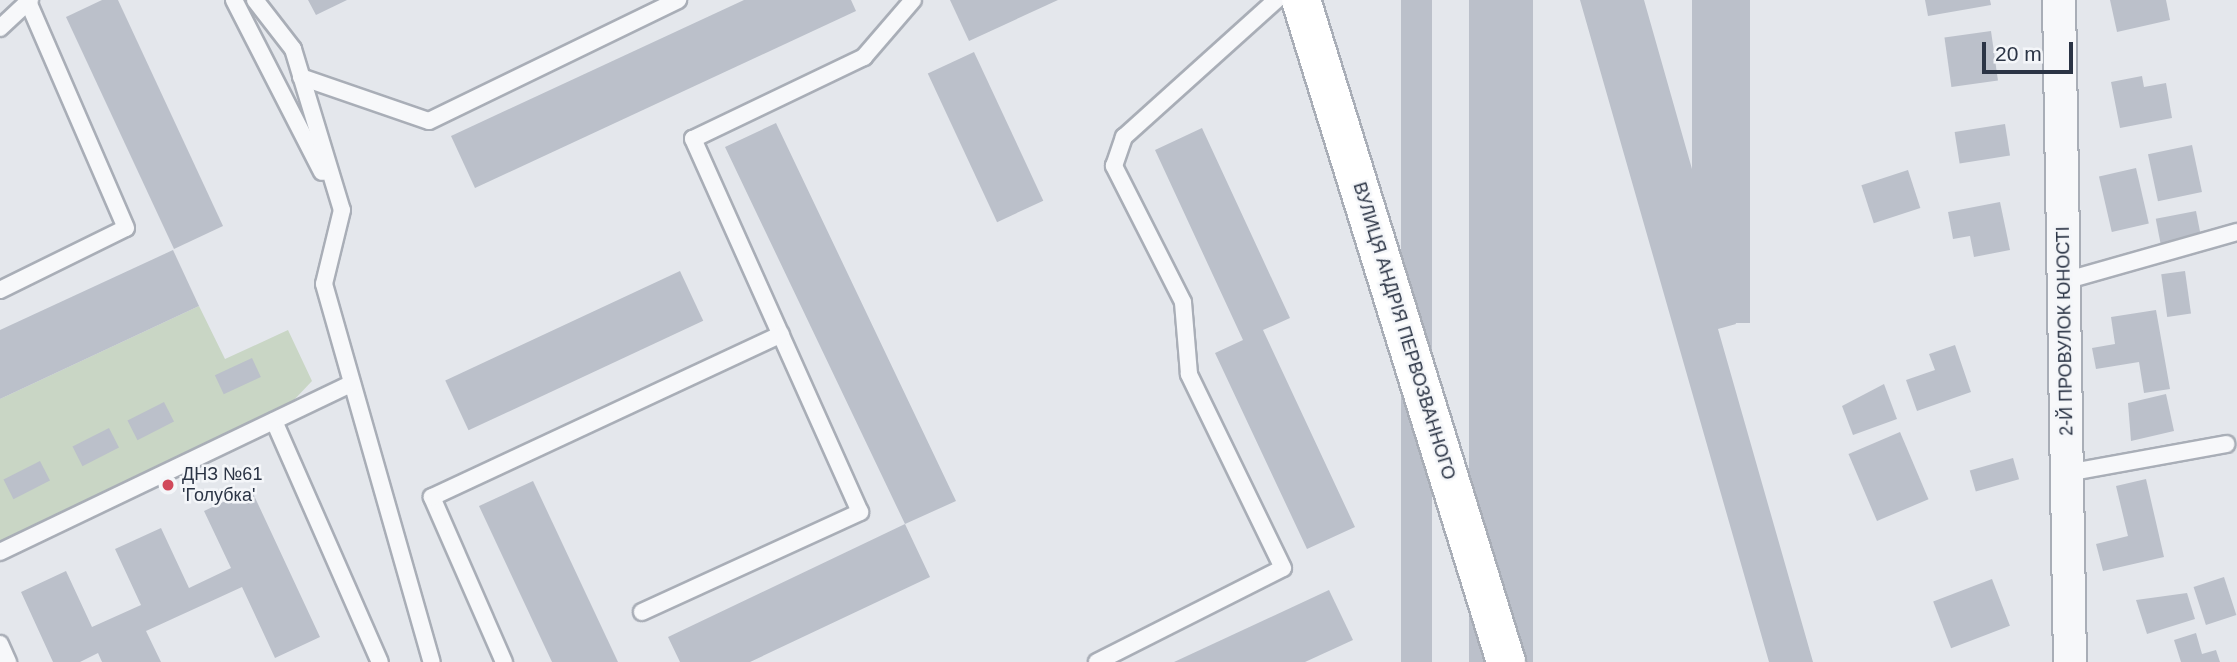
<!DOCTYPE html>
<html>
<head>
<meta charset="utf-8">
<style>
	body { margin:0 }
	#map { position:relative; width:2237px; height:662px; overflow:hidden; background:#e4e7ec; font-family:Helvetica,sans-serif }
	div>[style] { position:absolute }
	.green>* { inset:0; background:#c9d6c5 }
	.building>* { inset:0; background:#bbc0ca; transform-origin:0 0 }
	.roads { filter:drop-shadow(2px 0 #a9aeb7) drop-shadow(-2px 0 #a9aeb7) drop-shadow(0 2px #a9aeb7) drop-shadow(0 -2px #a9aeb7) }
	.lane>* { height:16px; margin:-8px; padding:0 8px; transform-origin:8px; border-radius:8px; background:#f7f8fa }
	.street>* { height:32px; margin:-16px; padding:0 16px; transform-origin:16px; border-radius:16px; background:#f7f8fa }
	.secondary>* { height:38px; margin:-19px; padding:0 19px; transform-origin:19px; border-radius:19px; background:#fff }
	.dots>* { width:19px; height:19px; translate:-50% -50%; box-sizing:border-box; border:4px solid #f4f6f9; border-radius:50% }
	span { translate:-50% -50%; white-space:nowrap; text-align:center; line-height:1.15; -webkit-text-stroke:5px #f4f6f9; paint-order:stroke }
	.street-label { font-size:18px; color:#2b3445 }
	.poi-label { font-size:18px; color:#2b3445 }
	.left { translate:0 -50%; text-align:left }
	.scale { position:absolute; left:1982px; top:42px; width:91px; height:32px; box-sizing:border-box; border:4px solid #2b3445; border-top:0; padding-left:9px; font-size:21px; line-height:24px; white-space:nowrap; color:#2b3445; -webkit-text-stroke:5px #f4f6f9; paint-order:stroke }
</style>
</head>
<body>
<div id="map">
	<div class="green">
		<i style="clip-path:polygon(199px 306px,225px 359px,288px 330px,312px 381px,274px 421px,0 552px,0 399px)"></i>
	</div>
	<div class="building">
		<i style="clip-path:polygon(102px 0,118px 0,223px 226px,174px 249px,66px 17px)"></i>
		<i style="clip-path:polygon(308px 0,347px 0,316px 15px)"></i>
		<i style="clip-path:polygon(744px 0,851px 0,856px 11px,475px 188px,451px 136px)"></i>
		<i style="clip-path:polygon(950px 0,1058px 0,969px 41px)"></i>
		<i style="left:1401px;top:0;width:31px;height:690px"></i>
		<i style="left:1469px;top:0;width:64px;height:688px"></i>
		<i style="clip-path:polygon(1580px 0,1644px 0,1736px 324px,1718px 329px,1813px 662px,1769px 662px)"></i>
		<i style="left:1692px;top:0;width:58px;height:323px"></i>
		<i style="clip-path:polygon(1925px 0,1990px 0,1991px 5px,1928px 16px)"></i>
		<i style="clip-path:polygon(2110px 0,2166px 0,2170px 20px,2117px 32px)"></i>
		<i style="left:1991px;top:31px;width:50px;height:47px;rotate:82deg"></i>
		<i style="left:974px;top:52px;width:164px;height:51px;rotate:65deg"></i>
		<i style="clip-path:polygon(2142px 76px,2144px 87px,2166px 83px,2172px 118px,2120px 128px,2111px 82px)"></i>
		<i style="clip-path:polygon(776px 123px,956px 501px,905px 524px,930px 577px,750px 662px,680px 662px,668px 637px,905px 524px,725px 147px)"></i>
		<i style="left:2005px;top:124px;width:32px;height:51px;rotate:81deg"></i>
		<i style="clip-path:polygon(1202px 128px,1290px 318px,1263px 330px,1355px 527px,1307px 549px,1215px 353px,1243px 340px,1155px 150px)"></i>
		<i style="left:2192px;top:145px;width:48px;height:45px;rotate:78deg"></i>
		<i style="left:2136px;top:168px;width:57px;height:38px;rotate:77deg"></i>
		<i style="left:1908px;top:170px;width:40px;height:49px;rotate:72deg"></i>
		<i style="clip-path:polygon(2000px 202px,2010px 250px,1974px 257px,1970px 236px,1953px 239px,1948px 212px)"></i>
		<i style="left:2196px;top:211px;width:26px;height:41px;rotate:79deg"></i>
		<i style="clip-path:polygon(173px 250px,199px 306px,0 399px,0 330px)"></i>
		<i style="left:680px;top:271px;width:55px;height:259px;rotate:65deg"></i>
		<i style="left:2185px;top:271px;width:43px;height:24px;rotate:82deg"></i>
		<i style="clip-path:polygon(2156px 310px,2170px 389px,2144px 393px,2139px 362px,2096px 369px,2092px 348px,2115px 344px,2111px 317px)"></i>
		<i style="clip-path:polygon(1955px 345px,1971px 392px,1917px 411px,1906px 380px,1935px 370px,1929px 354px)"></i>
		<i style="left:252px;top:358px;width:21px;height:41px;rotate:65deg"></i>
		<i style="clip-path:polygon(1884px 384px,1897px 419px,1853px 435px,1842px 406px)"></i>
		<i style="clip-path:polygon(2166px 394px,2174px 431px,2131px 441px,2128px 403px)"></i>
		<i style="left:164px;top:402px;width:22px;height:41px;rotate:63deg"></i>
		<i style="left:109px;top:428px;width:22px;height:41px;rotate:63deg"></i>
		<i style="left:1900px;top:432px;width:73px;height:56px;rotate:67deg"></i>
		<i style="left:2013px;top:458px;width:22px;height:45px;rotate:74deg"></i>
		<i style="left:40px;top:461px;width:22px;height:41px;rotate:63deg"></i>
		<i style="clip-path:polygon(2146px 479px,2164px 557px,2103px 571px,2096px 544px,2128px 536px,2116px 486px)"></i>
		<i style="clip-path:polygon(533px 481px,618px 662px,552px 662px,479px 506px)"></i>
		<i style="clip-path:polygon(251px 489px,320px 637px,275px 658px,242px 587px,146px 631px,161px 662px,102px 662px,98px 653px,80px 662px,53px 662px,21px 592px,66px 571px,92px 627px,141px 605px,115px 549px,161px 528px,189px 588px,231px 568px,204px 511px)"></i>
		<i style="left:2224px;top:577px;width:40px;height:32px;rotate:72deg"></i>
		<i style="left:1992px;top:579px;width:50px;height:63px;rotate:69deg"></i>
		<i style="clip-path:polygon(1329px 590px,1353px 640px,1305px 662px,1174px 662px)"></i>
		<i style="clip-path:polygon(2187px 593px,2195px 619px,2147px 634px,2136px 600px)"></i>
		<i style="clip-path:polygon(2196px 633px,2202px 654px,2216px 650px,2220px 662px,2181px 662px,2174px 640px)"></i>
	</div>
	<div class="roads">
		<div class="lane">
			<i style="left:234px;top:0;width:193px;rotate:62.9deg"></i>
			<i style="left:255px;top:0;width:62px;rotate:52.2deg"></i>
			<i style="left:293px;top:49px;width:168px;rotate:73.1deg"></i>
			<i style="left:342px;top:210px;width:76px;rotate:103.7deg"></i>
			<i style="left:324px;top:284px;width:393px;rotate:74.1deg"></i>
			<i style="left:0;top:28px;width:41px;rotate:-43deg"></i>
			<i style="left:301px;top:77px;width:135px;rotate:19deg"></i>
			<i style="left:429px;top:121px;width:277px;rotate:-25.9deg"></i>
			<i style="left:2064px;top:281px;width:180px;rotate:-15.8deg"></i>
			<i style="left:0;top:290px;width:140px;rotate:-26.2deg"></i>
			<i style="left:126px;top:228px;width:247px;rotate:-113.4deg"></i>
			<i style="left:274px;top:421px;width:263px;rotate:66.3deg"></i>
			<i style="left:2067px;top:473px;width:162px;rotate:-10.3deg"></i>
			<i style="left:0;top:552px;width:390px;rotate:-25.6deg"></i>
			<i style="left:642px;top:612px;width:240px;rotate:-24.6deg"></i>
			<i style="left:860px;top:512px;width:409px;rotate:-114.1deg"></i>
			<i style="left:693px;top:139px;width:190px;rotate:-25.6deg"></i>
			<i style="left:864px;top:57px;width:75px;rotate:-49.3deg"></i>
			<i style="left:0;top:644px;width:20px;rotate:66deg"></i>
			<i style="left:504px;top:662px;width:180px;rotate:-113.6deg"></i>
			<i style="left:432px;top:497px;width:385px;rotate:-25deg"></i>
			<i style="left:1097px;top:662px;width:208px;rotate:-26.8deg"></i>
			<i style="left:1283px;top:568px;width:216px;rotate:-115.9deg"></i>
			<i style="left:1189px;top:374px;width:72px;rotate:-94.8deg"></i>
			<i style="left:1183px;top:302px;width:153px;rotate:-116.9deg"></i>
			<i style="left:1114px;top:166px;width:31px;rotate:-71deg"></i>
			<i style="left:1124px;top:137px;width:205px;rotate:-42deg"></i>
		</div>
		<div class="street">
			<i style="left:2059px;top:0;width:662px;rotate:89.05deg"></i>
		</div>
		<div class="secondary">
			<i style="left:1301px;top:0;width:693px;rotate:72.79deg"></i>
		</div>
	</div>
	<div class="dots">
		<i style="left:168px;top:485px;background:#d1495b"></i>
	</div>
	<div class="street-label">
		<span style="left:1404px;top:331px;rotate:73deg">ВУЛИЦЯ АНДРІЯ ПЕРВОЗВАННОГО</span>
		<span style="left:2065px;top:331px;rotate:-91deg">2-Й ПРОВУЛОК ЮНОСТІ</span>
	</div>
	<div class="poi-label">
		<span class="left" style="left:182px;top:485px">ДНЗ №61<br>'Голубка'</span>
	</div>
	<div class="scale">20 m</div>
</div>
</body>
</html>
